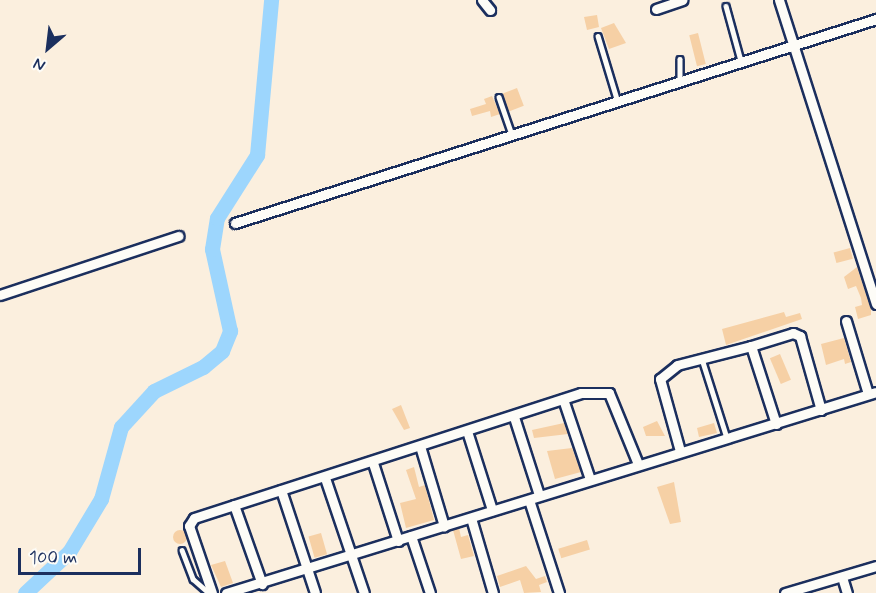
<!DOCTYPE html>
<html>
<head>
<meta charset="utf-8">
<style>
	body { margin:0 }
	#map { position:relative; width:876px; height:593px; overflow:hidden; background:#fbefde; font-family:Mynerve,sans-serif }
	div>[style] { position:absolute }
	.river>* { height:15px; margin:-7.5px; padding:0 7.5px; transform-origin:7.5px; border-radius:7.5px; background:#9dd6fd }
	.building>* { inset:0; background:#f6d0a5; transform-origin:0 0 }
	.round { border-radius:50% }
	.roads { filter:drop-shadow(2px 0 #1b2f5e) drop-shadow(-2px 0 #1b2f5e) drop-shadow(0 2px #1b2f5e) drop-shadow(0 -2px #1b2f5e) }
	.lane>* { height:4.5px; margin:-2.25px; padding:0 2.25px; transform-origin:2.25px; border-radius:2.25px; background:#fdfcf7 }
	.street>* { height:9px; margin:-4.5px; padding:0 4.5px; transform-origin:4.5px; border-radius:4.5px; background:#fdfcf7 }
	span { translate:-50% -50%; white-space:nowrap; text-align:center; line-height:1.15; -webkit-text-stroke:4.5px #fdfcf7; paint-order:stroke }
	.north { position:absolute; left:18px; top:18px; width:60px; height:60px; -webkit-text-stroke:4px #fdfcf7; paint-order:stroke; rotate:208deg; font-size:16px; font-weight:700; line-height:24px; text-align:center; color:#1b2f5e }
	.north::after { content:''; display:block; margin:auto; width:21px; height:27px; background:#1b2f5e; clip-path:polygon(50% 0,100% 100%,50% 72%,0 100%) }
	.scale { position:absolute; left:18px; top:548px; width:123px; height:27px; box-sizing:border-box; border:3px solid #1b2f5e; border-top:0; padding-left:8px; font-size:18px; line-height:21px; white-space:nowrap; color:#1b2f5e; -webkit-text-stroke:4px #fdfcf7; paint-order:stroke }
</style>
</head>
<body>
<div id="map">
	<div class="river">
		<i style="left:25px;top:593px;width:60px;rotate:-43deg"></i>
		<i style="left:69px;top:552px;width:62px;rotate:-58.9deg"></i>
		<i style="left:101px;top:499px;width:75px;rotate:-74.5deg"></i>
		<i style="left:121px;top:427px;width:49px;rotate:-47.5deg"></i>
		<i style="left:154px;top:391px;width:55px;rotate:-26.1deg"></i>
		<i style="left:203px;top:367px;width:25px;rotate:-40deg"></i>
		<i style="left:222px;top:351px;width:22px;rotate:-68deg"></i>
		<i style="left:230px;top:331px;width:84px;rotate:-102.4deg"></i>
		<i style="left:212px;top:249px;width:31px;rotate:-81deg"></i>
		<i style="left:217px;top:218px;width:75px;rotate:-57.6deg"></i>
		<i style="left:257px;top:155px;width:156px;rotate:-84.8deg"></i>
	</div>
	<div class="building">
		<i style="clip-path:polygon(597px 15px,599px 27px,587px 30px,584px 17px)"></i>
		<i style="clip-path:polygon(614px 23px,626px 43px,609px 49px,601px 28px)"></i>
		<i style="left:698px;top:33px;width:32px;height:9px;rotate:76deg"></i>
		<i style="left:517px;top:88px;width:19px;height:16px;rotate:69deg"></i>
		<i style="clip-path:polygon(492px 96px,500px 114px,491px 117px,490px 111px,472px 116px,470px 109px,486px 104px,484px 99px)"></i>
		<i style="left:850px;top:248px;width:11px;height:17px;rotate:75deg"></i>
		<i style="clip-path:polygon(857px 267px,871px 309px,871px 315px,858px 319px,855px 307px,862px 305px,861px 298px,856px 286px,848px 289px,844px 277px)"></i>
		<i style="clip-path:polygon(784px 312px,786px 317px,800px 313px,802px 319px,726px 345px,722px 329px)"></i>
		<i style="clip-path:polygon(844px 338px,851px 362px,845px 364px,844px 359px,826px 365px,821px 344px)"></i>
		<i style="left:780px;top:354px;width:28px;height:11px;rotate:67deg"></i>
		<i style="clip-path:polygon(401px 405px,410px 428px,404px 430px,392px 409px)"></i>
		<i style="clip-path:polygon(657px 421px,665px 436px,646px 436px,643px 427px)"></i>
		<i style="clip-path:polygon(564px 423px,568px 434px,534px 438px,532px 430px)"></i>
		<i style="clip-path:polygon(714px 423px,717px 433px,699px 437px,697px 428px)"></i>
		<i style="clip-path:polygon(572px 448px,581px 472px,555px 479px,547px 451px)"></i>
		<i style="clip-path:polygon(414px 467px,419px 487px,425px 485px,434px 520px,406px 528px,400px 503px,416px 499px,406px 470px)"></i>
		<i style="clip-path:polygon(674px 482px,681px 522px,670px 524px,657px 487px)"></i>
		<i style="clip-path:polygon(459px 528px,461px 537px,468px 535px,474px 556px,461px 559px,453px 530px)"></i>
		<i class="round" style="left:173px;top:530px;width:14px;height:14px"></i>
		<i style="left:321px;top:533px;width:22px;height:13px;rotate:74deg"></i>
		<i style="left:587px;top:540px;width:10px;height:30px;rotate:73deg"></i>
		<i style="clip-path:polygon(225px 561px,233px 583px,221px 587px,211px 565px)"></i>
		<i style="clip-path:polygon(526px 566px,536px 579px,545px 576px,547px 582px,539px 585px,541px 592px,524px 593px,520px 580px,500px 587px,497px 576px)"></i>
	</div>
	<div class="roads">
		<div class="lane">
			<i style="left:726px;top:6px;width:57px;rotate:74.7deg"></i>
			<i style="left:598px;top:36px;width:66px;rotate:73.2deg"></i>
			<i style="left:680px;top:59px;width:21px;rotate:90deg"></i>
			<i style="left:499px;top:97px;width:37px;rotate:71deg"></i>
			<i style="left:702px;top:359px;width:83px;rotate:72.4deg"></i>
			<i style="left:182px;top:550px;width:31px;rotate:69deg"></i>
			<i style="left:193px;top:579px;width:21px;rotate:41deg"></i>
		</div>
		<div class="street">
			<i style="left:482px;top:0;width:13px;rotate:51deg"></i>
			<i style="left:779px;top:0;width:319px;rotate:72.3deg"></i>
			<i style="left:656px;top:9px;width:28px;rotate:-19deg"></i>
			<i style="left:235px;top:223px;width:673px;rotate:-17.65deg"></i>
			<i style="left:0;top:295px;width:188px;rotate:-18.3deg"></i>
			<i style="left:846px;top:321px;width:76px;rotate:73.2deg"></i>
			<i style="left:751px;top:346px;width:44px;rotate:-17.2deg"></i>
			<i style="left:793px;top:333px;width:8px;rotate:23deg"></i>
			<i style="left:800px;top:336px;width:77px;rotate:74.2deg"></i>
			<i style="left:563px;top:399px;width:84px;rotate:71.4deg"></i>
			<i style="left:514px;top:417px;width:82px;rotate:72.2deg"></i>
			<i style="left:467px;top:431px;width:83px;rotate:72.4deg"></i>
			<i style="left:420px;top:446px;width:84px;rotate:73.3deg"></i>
			<i style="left:680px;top:451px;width:75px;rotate:-105.5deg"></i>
			<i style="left:660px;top:379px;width:22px;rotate:-39deg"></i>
			<i style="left:677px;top:365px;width:76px;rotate:-14.4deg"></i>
			<i style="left:751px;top:346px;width:82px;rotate:72.2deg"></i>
			<i style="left:373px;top:463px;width:82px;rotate:72.2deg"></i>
			<i style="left:325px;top:478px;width:121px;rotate:71.3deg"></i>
			<i style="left:281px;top:490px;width:108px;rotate:71.7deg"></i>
			<i style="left:529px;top:500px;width:98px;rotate:72.1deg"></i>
			<i style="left:234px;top:505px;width:84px;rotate:70.5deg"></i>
			<i style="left:471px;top:518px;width:78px;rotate:73.7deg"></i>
			<i style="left:411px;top:536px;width:60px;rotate:71.6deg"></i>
			<i style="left:842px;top:577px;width:17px;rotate:73deg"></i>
			<i style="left:212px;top:593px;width:71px;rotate:-108.9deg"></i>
			<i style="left:189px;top:526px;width:9px;rotate:-58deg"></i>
			<i style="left:194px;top:518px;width:407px;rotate:-17.9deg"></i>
			<i style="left:581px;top:393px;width:28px"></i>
			<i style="left:609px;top:393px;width:77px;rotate:67.8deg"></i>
			<i style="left:226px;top:593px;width:680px;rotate:-17.18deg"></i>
			<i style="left:785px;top:593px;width:95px;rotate:-16.5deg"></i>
		</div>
	</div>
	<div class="north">N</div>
	<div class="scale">100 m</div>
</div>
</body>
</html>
